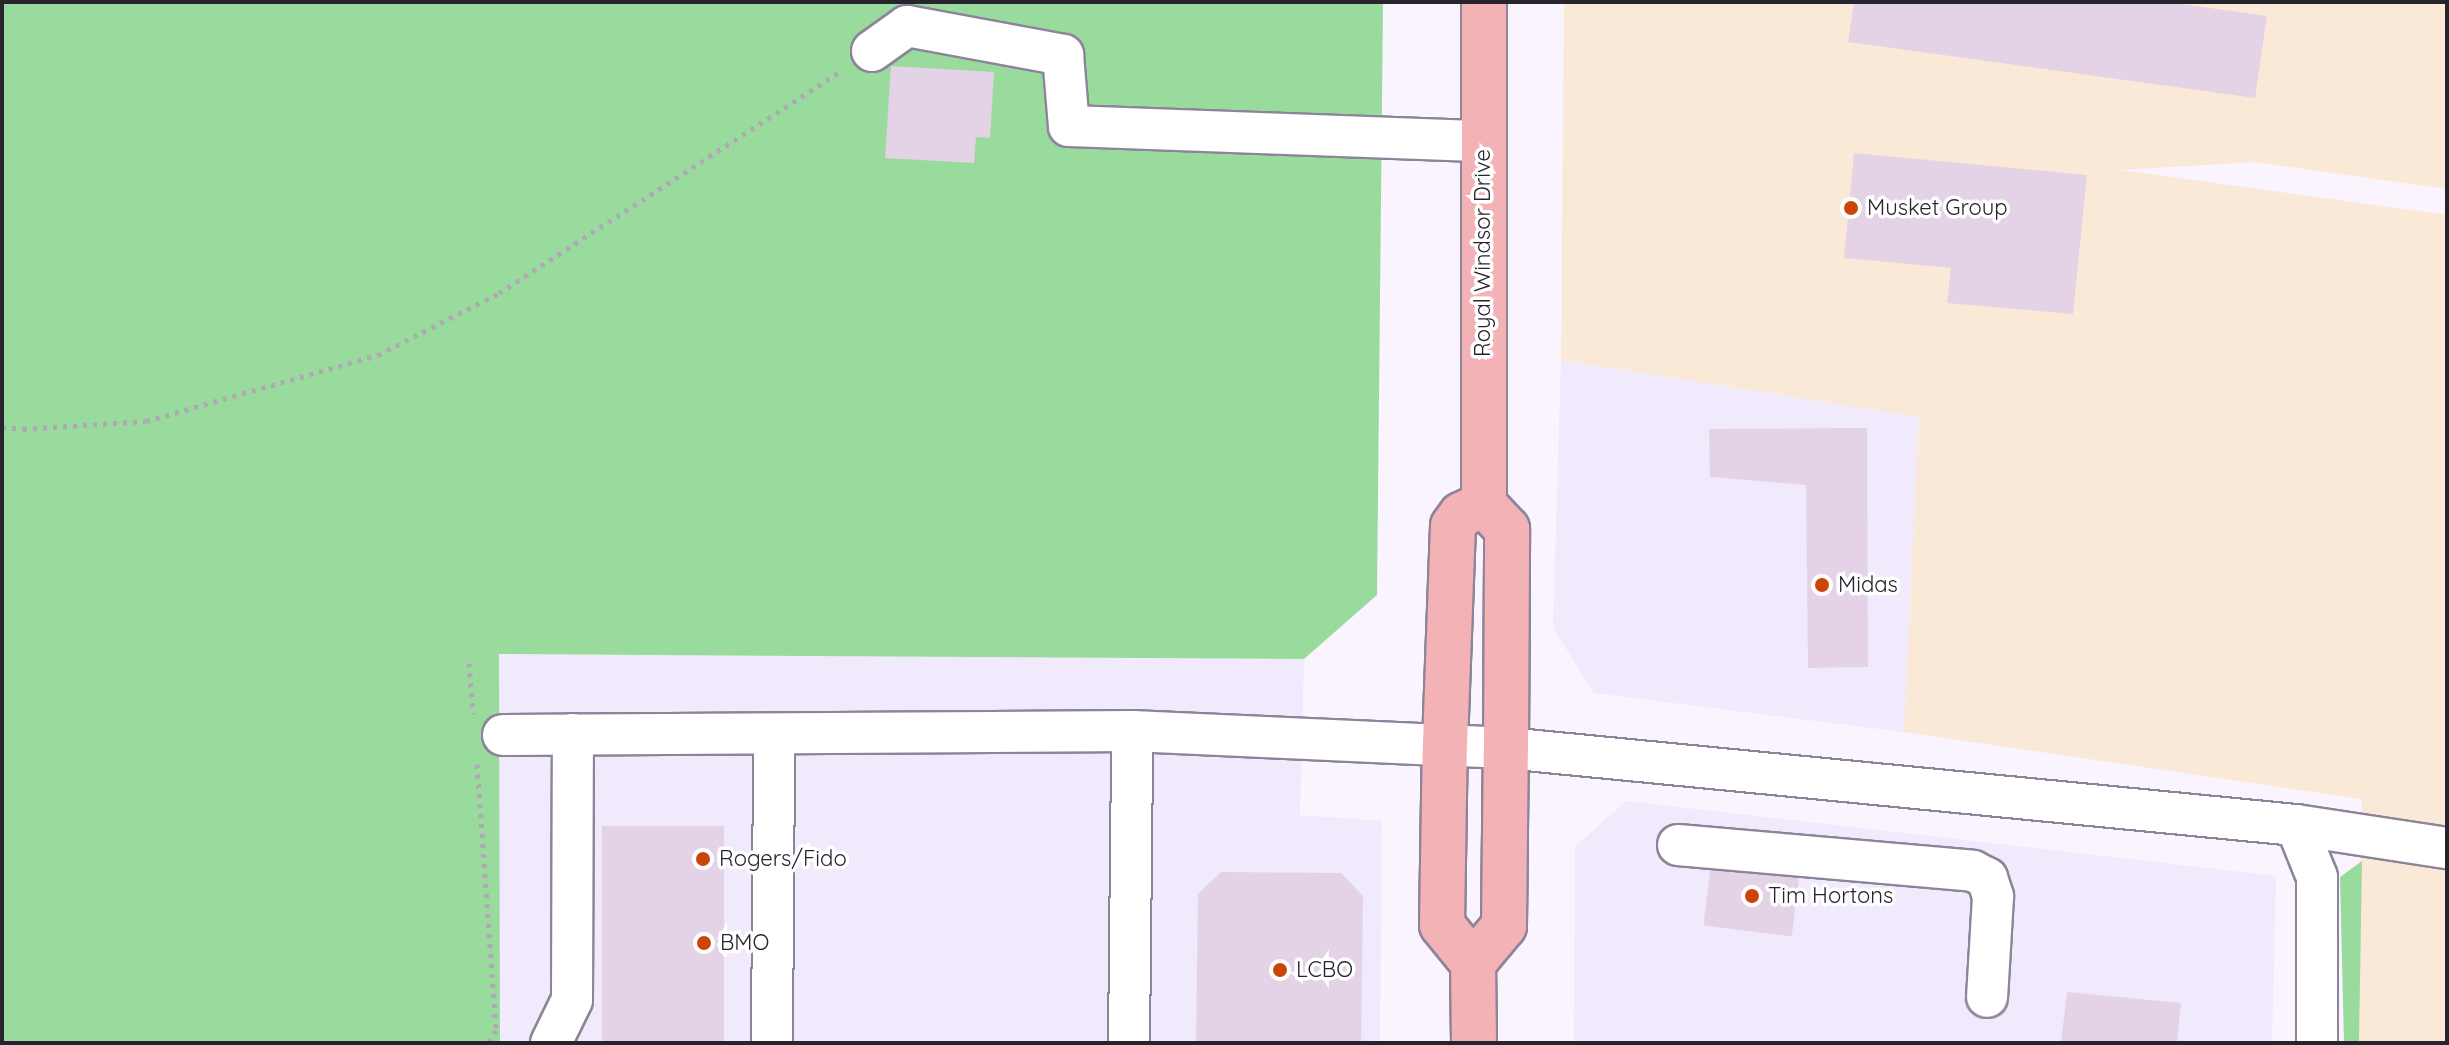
<!DOCTYPE html>
<html>
<head>
<meta charset="utf-8">
<style>
	body { margin:0 }
	#map { position:relative; width:2449px; height:1045px; overflow:hidden; background:#f9f4fe; font-family:Quicksand,sans-serif }
	div>[style] { position:absolute }
	.built>* { inset:0; background:#f1e9fc }
	.industrial>* { inset:0; background:#fbe9d8 }
	.green>* { inset:0; background:#98db9d }
	.building>* { inset:0; background:#e4d3e7; transform-origin:0 0 }
	.path>* { height:5px; margin-top:-2.5px; transform-origin:0; background:repeating-linear-gradient(90deg,#aea9b3 0 4px,transparent 0 10px) }
	.roads { filter:drop-shadow(2px 0 #8e849a) drop-shadow(-2px 0 #8e849a) drop-shadow(0 2px #8e849a) drop-shadow(0 -2px #8e849a) }
	.minor>* { height:40px; margin:-20px; padding:0 20px; transform-origin:20px; border-radius:20px; background:#fff }
	.major>* { height:44px; margin:-22px; padding:0 22px; transform-origin:22px; border-radius:22px; background:#f2b2b6 }
	.dots>* { width:22px; height:22px; translate:-50% -50%; box-sizing:border-box; border:4px solid #fff; border-radius:50% }
	span { translate:-50% -50%; white-space:nowrap; text-align:center; line-height:1.15; -webkit-text-stroke:7px #fff; paint-order:stroke }
	.poi-label { font-size:22px; color:#28242d }
	.left { translate:0 -50%; text-align:left }
	.street-label { font-size:22px; color:#28242d }
	.frame { position:absolute; inset:0; border:4px solid #28242d; pointer-events:none }
</style>
</head>
<body>
<div id="map">
	<div class="built">
		<i style="clip-path:polygon(1561px 360px,1919px 417px,1904px 732px,1594px 693px,1553px 628px)"></i>
		<i style="clip-path:polygon(499px 654px,1304px 659px,1300px 815px,1382px 821px,1380px 1043px,500px 1043px)"></i>
		<i style="clip-path:polygon(1626px 801px,2276px 876px,2272px 1043px,1574px 1043px,1575px 847px)"></i>
	</div>
	<div class="industrial">
		<i style="clip-path:polygon(1564px 2px,2447px 2px,2447px 189px,2255px 162px,2120px 170px,2447px 215px,2447px 1043px,2359px 1043px,2362px 799px,1904px 732px,1919px 417px,1561px 360px)"></i>
	</div>
	<div class="green">
		<i style="clip-path:polygon(2px 2px,1383px 2px,1377px 595px,1304px 659px,499px 654px,500px 1043px,2px 1043px)"></i>
		<i style="clip-path:polygon(2362px 861px,2359px 1043px,2344px 1043px,2340px 877px)"></i>
	</div>
	<div class="building">
		<i style="clip-path:polygon(1854px 2px,2168px 2px,2267px 16px,2255px 98px,1848px 42px)"></i>
		<i style="clip-path:polygon(891px 66px,994px 72px,990px 138px,976px 137px,974px 163px,885px 158px)"></i>
		<i style="clip-path:polygon(1854px 153px,2087px 175px,2073px 314px,1947px 303px,1951px 268px,1844px 258px)"></i>
		<i style="clip-path:polygon(1867px 428px,1868px 667px,1808px 668px,1806px 485px,1710px 477px,1709px 429px)"></i>
		<i style="left:602px;top:826px;width:122px;height:217px"></i>
		<i style="left:1712px;top:856px;width:89px;height:70px;rotate:7deg"></i>
		<i style="clip-path:polygon(1221px 872px,1341px 873px,1363px 896px,1361px 1043px,1196px 1043px,1198px 894px)"></i>
		<i style="clip-path:polygon(2067px 992px,2181px 1003px,2177px 1043px,2061px 1043px)"></i>
	</div>
	<div class="path">
		<i style="left:2px;top:427px;width:21px;rotate:5deg"></i>
		<i style="left:23px;top:429px;width:123px;rotate:-3.7deg"></i>
		<i style="left:146px;top:421px;width:241px;rotate:-15.9deg"></i>
		<i style="left:378px;top:355px;width:136px;rotate:-27.1deg"></i>
		<i style="left:499px;top:293px;width:408px;rotate:-33deg"></i>
		<i style="left:469px;top:663px;width:51px;rotate:85.5deg"></i>
		<i style="left:477px;top:764px;width:267px;rotate:85.9deg"></i>
		<i style="left:496px;top:1030px;width:15px;rotate:118deg"></i>
	</div>
	<div class="roads">
		<div class="minor">
			<i style="left:872px;top:51px;width:43px;rotate:-35.5deg"></i>
			<i style="left:907px;top:26px;width:159px;rotate:10.5deg"></i>
			<i style="left:1063px;top:55px;width:71px;rotate:85.2deg"></i>
			<i style="left:1069px;top:126px;width:414px;rotate:2.1deg"></i>
			<i style="left:503px;top:735px;width:629px;rotate:-0.36deg"></i>
			<i style="left:1132px;top:731px;width:374px;rotate:2.6deg"></i>
			<i style="left:1506px;top:748px;width:794px;rotate:5.57deg"></i>
			<i style="left:2296px;top:825px;width:153px;rotate:8.7deg"></i>
			<i style="left:2296px;top:825px;width:56px;rotate:68deg"></i>
			<i style="left:2317px;top:877px;width:166px;rotate:90deg"></i>
			<i style="left:1678px;top:845px;width:296px;rotate:5deg"></i>
			<i style="left:1973px;top:871px;width:16px;rotate:27deg"></i>
			<i style="left:1987px;top:878px;width:20px;rotate:72deg"></i>
			<i style="left:1993px;top:897px;width:100px;rotate:93.4deg"></i>
			<i style="left:551px;top:1043px;width:48px;rotate:-64deg"></i>
			<i style="left:572px;top:1000px;width:266px;rotate:-89.8deg"></i>
			<i style="left:772px;top:1043px;width:309px;rotate:-89.6deg"></i>
			<i style="left:1129px;top:1043px;width:312px;rotate:-89.4deg"></i>
		</div>
		<div class="major">
			<i style="left:1473px;top:963px;width:49px;rotate:-129.2deg"></i>
			<i style="left:1442px;top:925px;width:181px;rotate:-89.1deg"></i>
			<i style="left:1445px;top:744px;width:218px;rotate:-87.9deg"></i>
			<i style="left:1453px;top:526px;width:14px;rotate:-54deg"></i>
			<i style="left:1461px;top:515px;width:25px;rotate:-26deg"></i>
			<i style="left:1474px;top:1043px;width:80px;rotate:-90.7deg"></i>
			<i style="left:1473px;top:963px;width:48px;rotate:-50deg"></i>
			<i style="left:1504px;top:926px;width:178px;rotate:-89.4deg"></i>
			<i style="left:1506px;top:748px;width:219px;rotate:-89.7deg"></i>
			<i style="left:1507px;top:529px;width:34px;rotate:-133deg"></i>
			<i style="left:1484px;top:504px;width:502px;rotate:-90deg"></i>
		</div>
	</div>
	<div class="dots">
		<i style="left:1851px;top:208px;background:#cb4509"></i>
		<i style="left:1822px;top:585px;background:#cb4509"></i>
		<i style="left:703px;top:859px;background:#cb4509"></i>
		<i style="left:1752px;top:896px;background:#cb4509"></i>
		<i style="left:704px;top:943px;background:#cb4509"></i>
		<i style="left:1280px;top:970px;background:#cb4509"></i>
	</div>
	<div class="poi-label">
		<span class="left" style="left:1867px;top:208px">Musket Group</span>
		<span class="left" style="left:1838px;top:585px">Midas</span>
		<span class="left" style="left:719px;top:859px">Rogers/Fido</span>
		<span class="left" style="left:1768px;top:896px">Tim Hortons</span>
		<span class="left" style="left:720px;top:943px">BMO</span>
		<span class="left" style="left:1296px;top:970px">LCBO</span>
	</div>
	<div class="street-label">
		<span style="left:1483px;top:253px;rotate:-90deg">Royal Windsor Drive</span>
	</div>
	<div class="frame"></div>
</div>
</body>
</html>
